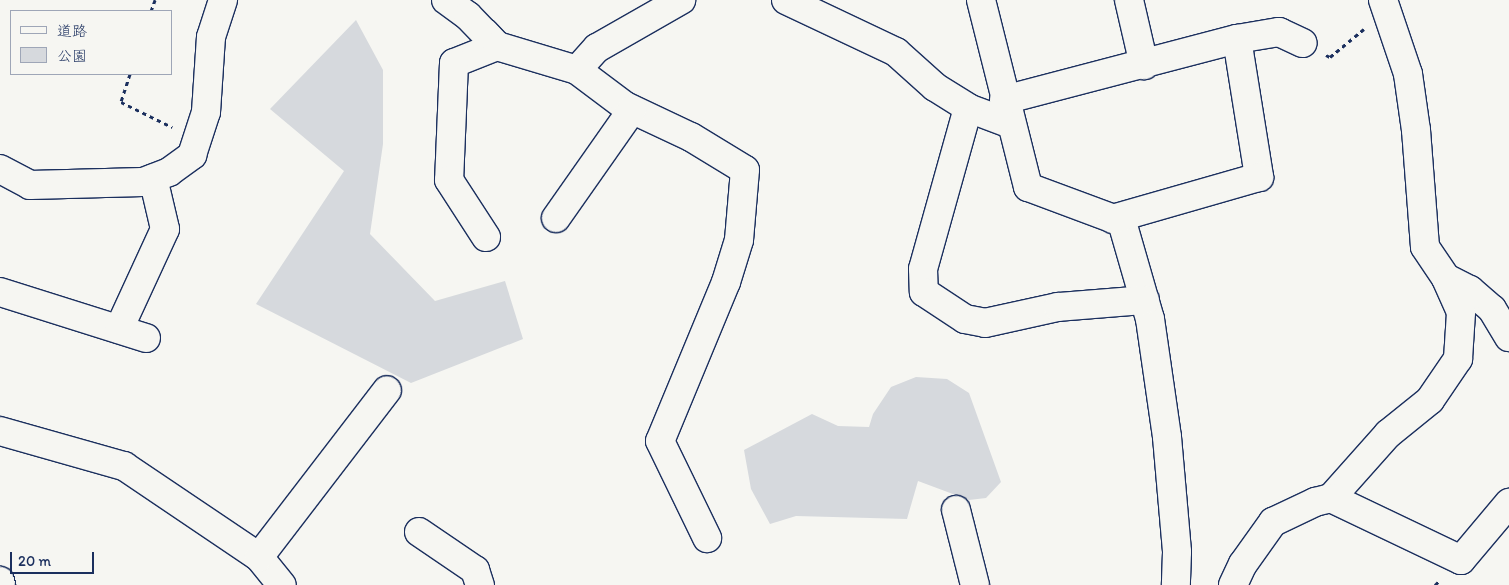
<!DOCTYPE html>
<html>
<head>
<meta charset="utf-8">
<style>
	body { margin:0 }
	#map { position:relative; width:1509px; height:585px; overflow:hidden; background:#f6f6f2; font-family:Itim,"Klee One",sans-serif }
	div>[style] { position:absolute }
	.green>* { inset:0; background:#d6d9dd }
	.path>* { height:3px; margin-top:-1.5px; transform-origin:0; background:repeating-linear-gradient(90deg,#1b2f5e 0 4px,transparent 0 8px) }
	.roads { filter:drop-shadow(1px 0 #1b2f5e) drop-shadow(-1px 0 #1b2f5e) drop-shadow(0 1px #1b2f5e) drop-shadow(0 -1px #1b2f5e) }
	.minor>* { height:28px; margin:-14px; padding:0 14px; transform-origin:14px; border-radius:14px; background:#f6f6f2 }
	span { translate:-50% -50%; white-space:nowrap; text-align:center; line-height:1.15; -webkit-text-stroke:4px #f6f6f2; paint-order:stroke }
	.legend { position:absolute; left:10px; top:10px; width:162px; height:65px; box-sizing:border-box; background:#f6f6f2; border:1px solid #9ea6b7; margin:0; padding:6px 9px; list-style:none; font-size:15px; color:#1b2f5e }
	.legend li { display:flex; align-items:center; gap:10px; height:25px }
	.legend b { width:25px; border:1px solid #9ea6b7 }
	.scale { position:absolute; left:10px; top:552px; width:84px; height:22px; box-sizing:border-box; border:2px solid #1b2f5e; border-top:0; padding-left:6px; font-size:15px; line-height:18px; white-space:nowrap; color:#1b2f5e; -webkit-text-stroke:4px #f6f6f2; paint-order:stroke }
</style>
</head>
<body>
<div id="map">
	<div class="green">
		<i style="clip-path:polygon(356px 20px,383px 70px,383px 144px,370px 234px,435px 301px,505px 281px,523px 339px,411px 383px,256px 304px,344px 171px,270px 109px)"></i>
		<i style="clip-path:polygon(916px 377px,947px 379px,969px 393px,1001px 482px,986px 498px,969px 500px,918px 481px,907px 519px,796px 516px,770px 524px,751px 489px,744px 450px,812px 414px,838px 426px,869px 427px,873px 414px,891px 387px)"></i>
	</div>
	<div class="path">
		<i style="left:151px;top:11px;width:12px;rotate:-70deg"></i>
		<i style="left:1326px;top:55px;width:4px;rotate:27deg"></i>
		<i style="left:1330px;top:57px;width:44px;rotate:-39.5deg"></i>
		<i style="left:130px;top:74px;width:29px;rotate:108deg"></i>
		<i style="left:121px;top:102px;width:57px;rotate:26.1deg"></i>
		<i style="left:1435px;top:585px;width:7px;rotate:-45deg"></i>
	</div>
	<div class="roads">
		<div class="minor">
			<i style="left:446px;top:0;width:27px;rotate:36deg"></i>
			<i style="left:468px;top:16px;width:42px;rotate:46deg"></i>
			<i style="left:497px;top:46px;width:46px;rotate:158.4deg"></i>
			<i style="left:454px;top:63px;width:117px;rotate:92.4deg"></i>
			<i style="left:449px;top:180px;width:68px;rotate:57deg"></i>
			<i style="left:786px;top:0;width:122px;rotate:25.3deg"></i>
			<i style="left:896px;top:52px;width:52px;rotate:41.9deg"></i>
			<i style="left:935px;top:87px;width:39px;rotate:32deg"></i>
			<i style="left:968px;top:108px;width:46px;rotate:20.4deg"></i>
			<i style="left:981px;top:0;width:193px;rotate:75.9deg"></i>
			<i style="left:1028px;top:187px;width:100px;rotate:20.4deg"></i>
			<i style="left:1122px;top:222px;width:101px;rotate:73.9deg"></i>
			<i style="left:1150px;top:319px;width:119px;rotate:81.8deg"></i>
			<i style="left:1167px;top:437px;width:115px;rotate:85deg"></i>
			<i style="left:1177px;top:552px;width:33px;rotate:92deg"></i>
			<i style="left:1129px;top:0;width:67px;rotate:77deg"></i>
			<i style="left:1383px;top:0;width:78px;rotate:71.3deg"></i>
			<i style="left:1408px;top:74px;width:57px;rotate:81.9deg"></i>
			<i style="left:1416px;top:130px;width:117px;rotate:85.6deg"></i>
			<i style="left:1425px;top:247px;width:37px;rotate:56deg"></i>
			<i style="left:1446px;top:278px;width:27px;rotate:27deg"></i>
			<i style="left:1470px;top:290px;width:29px;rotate:41deg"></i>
			<i style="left:1492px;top:309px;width:33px;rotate:59deg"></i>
			<i style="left:485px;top:33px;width:18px;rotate:47deg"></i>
			<i style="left:497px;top:46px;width:84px;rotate:16.7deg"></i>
			<i style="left:577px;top:70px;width:30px;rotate:-48deg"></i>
			<i style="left:597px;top:48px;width:97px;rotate:-29.7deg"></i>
			<i style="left:1237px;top:39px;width:43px;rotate:-9.5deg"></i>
			<i style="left:1279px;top:32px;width:26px;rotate:25deg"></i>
			<i style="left:577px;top:70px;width:60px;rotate:36.9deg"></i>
			<i style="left:625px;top:106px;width:73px;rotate:25.2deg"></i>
			<i style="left:691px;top:137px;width:63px;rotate:31.4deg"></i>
			<i style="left:745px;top:170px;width:70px;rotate:94.9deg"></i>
			<i style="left:739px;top:240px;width:44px;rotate:107.2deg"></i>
			<i style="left:726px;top:282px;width:172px;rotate:112.5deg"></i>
			<i style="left:660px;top:441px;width:108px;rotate:64.1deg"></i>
			<i style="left:1004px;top:100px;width:241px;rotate:-14.7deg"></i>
			<i style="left:1237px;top:39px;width:140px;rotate:80.9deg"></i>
			<i style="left:1259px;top:177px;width:152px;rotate:164deg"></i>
			<i style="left:968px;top:108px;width:167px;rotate:105.6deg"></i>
			<i style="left:923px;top:269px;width:23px;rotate:88deg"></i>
			<i style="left:924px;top:292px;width:49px;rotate:33.4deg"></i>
			<i style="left:965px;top:319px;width:20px;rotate:11deg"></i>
			<i style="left:985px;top:323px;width:75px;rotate:-12.4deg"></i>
			<i style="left:1058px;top:307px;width:87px;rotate:-4.6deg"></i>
			<i style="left:0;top:169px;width:34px;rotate:28deg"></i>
			<i style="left:30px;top:185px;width:113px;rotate:-1.5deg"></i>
			<i style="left:143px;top:182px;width:28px;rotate:-21deg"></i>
			<i style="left:169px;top:172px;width:29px;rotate:-36deg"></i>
			<i style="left:192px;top:155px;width:45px;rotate:-72deg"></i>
			<i style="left:206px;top:112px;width:75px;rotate:-86.2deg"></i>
			<i style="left:211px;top:37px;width:39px;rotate:-72deg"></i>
			<i style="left:556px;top:218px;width:132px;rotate:-54.9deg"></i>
			<i style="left:0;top:292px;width:153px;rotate:17.5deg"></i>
			<i style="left:119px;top:329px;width:110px;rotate:-65.3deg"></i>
			<i style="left:165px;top:229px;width:52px;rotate:-103.2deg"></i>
			<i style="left:0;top:431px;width:129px;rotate:15.8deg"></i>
			<i style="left:124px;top:466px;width:163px;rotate:34deg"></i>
			<i style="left:259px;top:557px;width:36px;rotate:51deg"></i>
			<i style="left:1331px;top:498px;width:86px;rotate:-48.3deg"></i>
			<i style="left:1388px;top:434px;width:54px;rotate:-39deg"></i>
			<i style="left:1430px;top:400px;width:50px;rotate:-55.7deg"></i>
			<i style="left:1458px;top:359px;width:47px;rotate:-86.3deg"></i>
			<i style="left:1461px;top:312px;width:37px;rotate:-114deg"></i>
			<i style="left:956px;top:510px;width:77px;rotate:75.8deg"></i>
			<i style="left:419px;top:532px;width:68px;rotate:34.2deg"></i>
			<i style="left:475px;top:570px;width:16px;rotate:72deg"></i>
			<i style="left:259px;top:557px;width:210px;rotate:-52.5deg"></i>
			<i style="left:0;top:581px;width:4px;rotate:76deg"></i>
			<i style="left:1233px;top:585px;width:23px;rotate:-65deg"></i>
			<i style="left:1243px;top:564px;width:52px;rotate:-54.5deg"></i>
			<i style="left:1273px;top:522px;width:47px;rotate:-25.5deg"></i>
			<i style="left:1315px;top:502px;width:16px;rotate:-14deg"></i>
			<i style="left:1331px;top:498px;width:144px;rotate:25.5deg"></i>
			<i style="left:1461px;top:560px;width:75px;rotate:-49.9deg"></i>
		</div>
	</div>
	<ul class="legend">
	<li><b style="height:6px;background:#f6f6f2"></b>道路</li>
	<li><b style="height:14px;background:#d6d9dd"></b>公園</li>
	</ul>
	<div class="scale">20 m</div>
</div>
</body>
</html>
